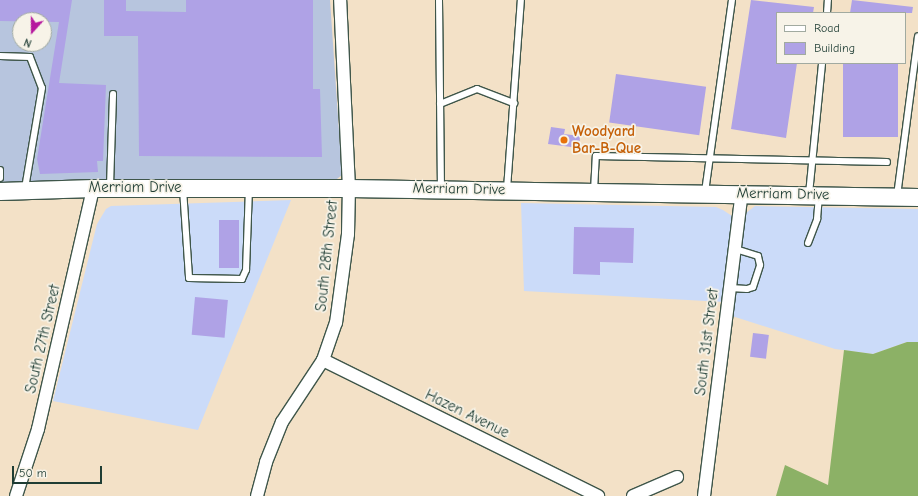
<!DOCTYPE html>
<html>
<head>
<meta charset="utf-8">
<style>
	body { margin:0 }
	#map { position:relative; width:918px; height:496px; overflow:hidden; background:#f3e1c7; font-family:"Comic Neue",sans-serif }
	div>[style] { position:absolute }
	.built>* { inset:0; background:#cbdbf9 }
	.industrial>* { inset:0; background:#b7c5de }
	.forest>* { inset:0; background:#8cb166 }
	.building>* { inset:0; background:#afa2e6; transform-origin:0 0 }
	.roads { filter:drop-shadow(1px 0 #3f564a) drop-shadow(-1px 0 #3f564a) drop-shadow(0 1px #3f564a) drop-shadow(0 -1px #3f564a) }
	.service>* { height:6px; margin:-3px; padding:0 3px; transform-origin:3px; border-radius:3px; background:#fff }
	.minor>* { height:12px; margin:-6px; padding:0 6px; transform-origin:6px; border-radius:6px; background:#fff }
	.secondary>* { height:17px; margin:-8.5px; padding:0 8.5px; transform-origin:8.5px; border-radius:8.5px; background:#fff }
	.dots>* { width:11px; height:11px; translate:-50% -50%; box-sizing:border-box; border:2px solid #f7f3e8; border-radius:50% }
	span { translate:-50% -50%; white-space:nowrap; text-align:center; line-height:1.15; -webkit-text-stroke:3.5px #f7f3e8; paint-order:stroke }
	.food-label { font-size:15px; color:#c56008; font-weight:700 }
	.left { translate:0 -50%; text-align:left }
	.street-label { font-size:15px; color:#1f3d34 }
	.legend { position:absolute; left:776px; top:12px; width:130px; height:52px; box-sizing:border-box; background:#f7f3e8; border:1px solid #a1aaa0; margin:0; padding:5px 7px; list-style:none; font-size:12px; color:#1f3d34 }
	.legend li { display:flex; align-items:center; gap:8px; height:20px }
	.legend b { width:20px; border:1px solid #a1aaa0 }
	.north { position:absolute; left:12px; top:12px; width:40px; height:40px; box-sizing:border-box; background:#f7f3e8; border:1px solid #a1aaa0; border-radius:50%; rotate:201deg; font-size:11px; font-weight:700; line-height:16px; text-align:center; color:#1f3d34 }
	.north::after { content:''; display:block; margin:auto; width:14px; height:18px; background:#b5179e; clip-path:polygon(50% 0,100% 100%,50% 72%,0 100%) }
	.scale { position:absolute; left:12px; top:466px; width:90px; height:18px; box-sizing:border-box; border:2px solid #1f3d34; border-top:0; padding-left:5px; font-size:12px; line-height:14px; white-space:nowrap; color:#1f3d34; -webkit-text-stroke:3px #f7f3e8; paint-order:stroke }
</style>
</head>
<body>
<div id="map">
	<div class="built">
		<i style="clip-path:polygon(291px 200px,198px 430px,53px 401px,97px 224px,106px 209px,111px 206px)"></i>
		<i style="clip-path:polygon(521px 203px,716px 207px,723px 210px,732px 216px,733px 221px,724px 302px,524px 291px)"></i>
		<i style="clip-path:polygon(755px 206px,918px 209px,918px 342px,907px 342px,873px 354px,835px 349px,732px 316px,744px 219px,746px 213px)"></i>
	</div>
	<div class="industrial">
		<i style="clip-path:polygon(evenodd,0 0,330px 0,342px 175px,333px 182px,0 189px,0 0,20px 20px,44px 20px,44px 44px,20px 44px,20px 20px)"></i>
	</div>
	<div class="forest">
		<i style="clip-path:polygon(907px 342px,918px 342px,918px 496px,776px 496px,785px 465px,828px 485px,844px 350px,873px 354px)"></i>
	</div>
	<div class="building">
		<i style="clip-path:polygon(0 0,72px 0,59px 83px,106px 85px,103px 161px,97px 161px,98px 172px,40px 174px,37px 159px,59px 22px,0 21px)"></i>
		<i style="clip-path:polygon(104px 0,126px 0,126px 11px,186px 12px,186px 0,313px 0,313px 89px,320px 89px,322px 157px,139px 156px,138px 36px,104px 36px)"></i>
		<i style="clip-path:polygon(751px 0,814px 7px,813px 13px,777px 13px,777px 63px,797px 63px,786px 138px,731px 129px)"></i>
		<i style="clip-path:polygon(852px 0,913px 7px,912px 13px,850px 13px)"></i>
		<i style="left:843px;top:63px;width:55px;height:74px"></i>
		<i style="left:616px;top:74px;width:91px;height:49px;rotate:8deg"></i>
		<i style="clip-path:polygon(551px 127px,565px 129px,564px 134px,580px 136px,579px 148px,548px 144px)"></i>
		<i style="left:219px;top:220px;width:20px;height:48px"></i>
		<i style="clip-path:polygon(574px 227px,634px 228px,633px 263px,600px 262px,600px 275px,573px 274px)"></i>
		<i style="left:195px;top:297px;width:33px;height:38px;rotate:5deg"></i>
		<i style="left:753px;top:333px;width:16px;height:24px;rotate:7deg"></i>
	</div>
	<div class="roads">
		<div class="service">
			<i style="left:439px;top:0;width:188px;rotate:89.4deg"></i>
			<i style="left:827px;top:13px;width:13px;rotate:-86deg"></i>
			<i style="left:0;top:56px;width:30px;rotate:2deg"></i>
			<i style="left:30px;top:57px;width:33px;rotate:69deg"></i>
			<i style="left:42px;top:88px;width:101px;rotate:99.6deg"></i>
			<i style="left:440px;top:104px;width:40px;rotate:-22deg"></i>
			<i style="left:477px;top:89px;width:40px;rotate:21deg"></i>
			<i style="left:0;top:170px;width:8px;rotate:90deg"></i>
			<i style="left:110px;top:186px;width:92px;rotate:-88.1deg"></i>
			<i style="left:183px;top:189px;width:89px;rotate:86.1deg"></i>
			<i style="left:189px;top:278px;width:53px;rotate:1.1deg"></i>
			<i style="left:242px;top:279px;width:10px;rotate:-66deg"></i>
			<i style="left:246px;top:270px;width:81px;rotate:-87.9deg"></i>
			<i style="left:507px;top:189px;width:190px;rotate:-85.8deg"></i>
			<i style="left:594px;top:191px;width:35px;rotate:-87deg"></i>
			<i style="left:596px;top:156px;width:291px;rotate:1.2deg"></i>
			<i style="left:705px;top:192px;width:194px;rotate:-82deg"></i>
			<i style="left:809px;top:194px;width:132px;rotate:-84.3deg"></i>
			<i style="left:897px;top:196px;width:161px;rotate:-82.5deg"></i>
			<i style="left:808px;top:243px;width:26px;rotate:-69deg"></i>
			<i style="left:817px;top:219px;width:23px;rotate:-85deg"></i>
			<i style="left:730px;top:288px;width:17px;rotate:3deg"></i>
			<i style="left:747px;top:289px;width:6px;rotate:-18deg"></i>
			<i style="left:753px;top:287px;width:23px;rotate:-72deg"></i>
			<i style="left:760px;top:265px;width:9px;rotate:-103deg"></i>
			<i style="left:758px;top:256px;width:24px;rotate:-163deg"></i>
		</div>
		<div class="minor">
			<i style="left:323px;top:360px;width:307px;rotate:26.3deg"></i>
			<i style="left:16px;top:496px;width:71px;rotate:-71.8deg"></i>
			<i style="left:38px;top:429px;width:247px;rotate:-77.1deg"></i>
			<i style="left:257px;top:496px;width:35px;rotate:-75deg"></i>
			<i style="left:266px;top:462px;width:43px;rotate:-68.2deg"></i>
			<i style="left:282px;top:422px;width:74px;rotate:-56.5deg"></i>
			<i style="left:323px;top:360px;width:39px;rotate:-71deg"></i>
			<i style="left:336px;top:323px;width:90px;rotate:-82.3deg"></i>
			<i style="left:348px;top:234px;width:46px;rotate:-88.8deg"></i>
			<i style="left:349px;top:188px;width:188px;rotate:-92.7deg"></i>
			<i style="left:633px;top:496px;width:48px;rotate:-23.4deg"></i>
			<i style="left:704px;top:496px;width:305px;rotate:-82.9deg"></i>
		</div>
		<div class="secondary">
			<i style="left:0;top:191px;width:93px;rotate:-1.8deg"></i>
			<i style="left:93px;top:188px;width:256px"></i>
			<i style="left:349px;top:188px;width:569px;rotate:0.91deg"></i>
		</div>
	</div>
	<div class="dots">
		<i style="left:564px;top:140px;background:#e8710a"></i>
	</div>
	<div class="food-label">
		<span class="left" style="left:572px;top:140px">Woodyard<br>Bar-B-Que</span>
	</div>
	<div class="street-label">
		<span style="left:135px;top:188px">Merriam Drive</span>
		<span style="left:459px;top:189px;rotate:1deg">Merriam Drive</span>
		<span style="left:783px;top:194px;rotate:1deg">Merriam Drive</span>
		<span style="left:327px;top:256px;rotate:-84deg">South 28th Street</span>
		<span style="left:43px;top:339px;rotate:-77deg">South 27th Street</span>
		<span style="left:707px;top:342px;rotate:-83deg">South 31st Street</span>
		<span style="left:467px;top:414px;rotate:26deg">Hazen Avenue</span>
	</div>
	<ul class="legend">
	<li><b style="height:5px;background:#fff"></b>Road</li>
	<li><b style="height:11px;background:#afa2e6"></b>Building</li>
	</ul>
	<div class="north">N</div>
	<div class="scale">50 m</div>
</div>
</body>
</html>
